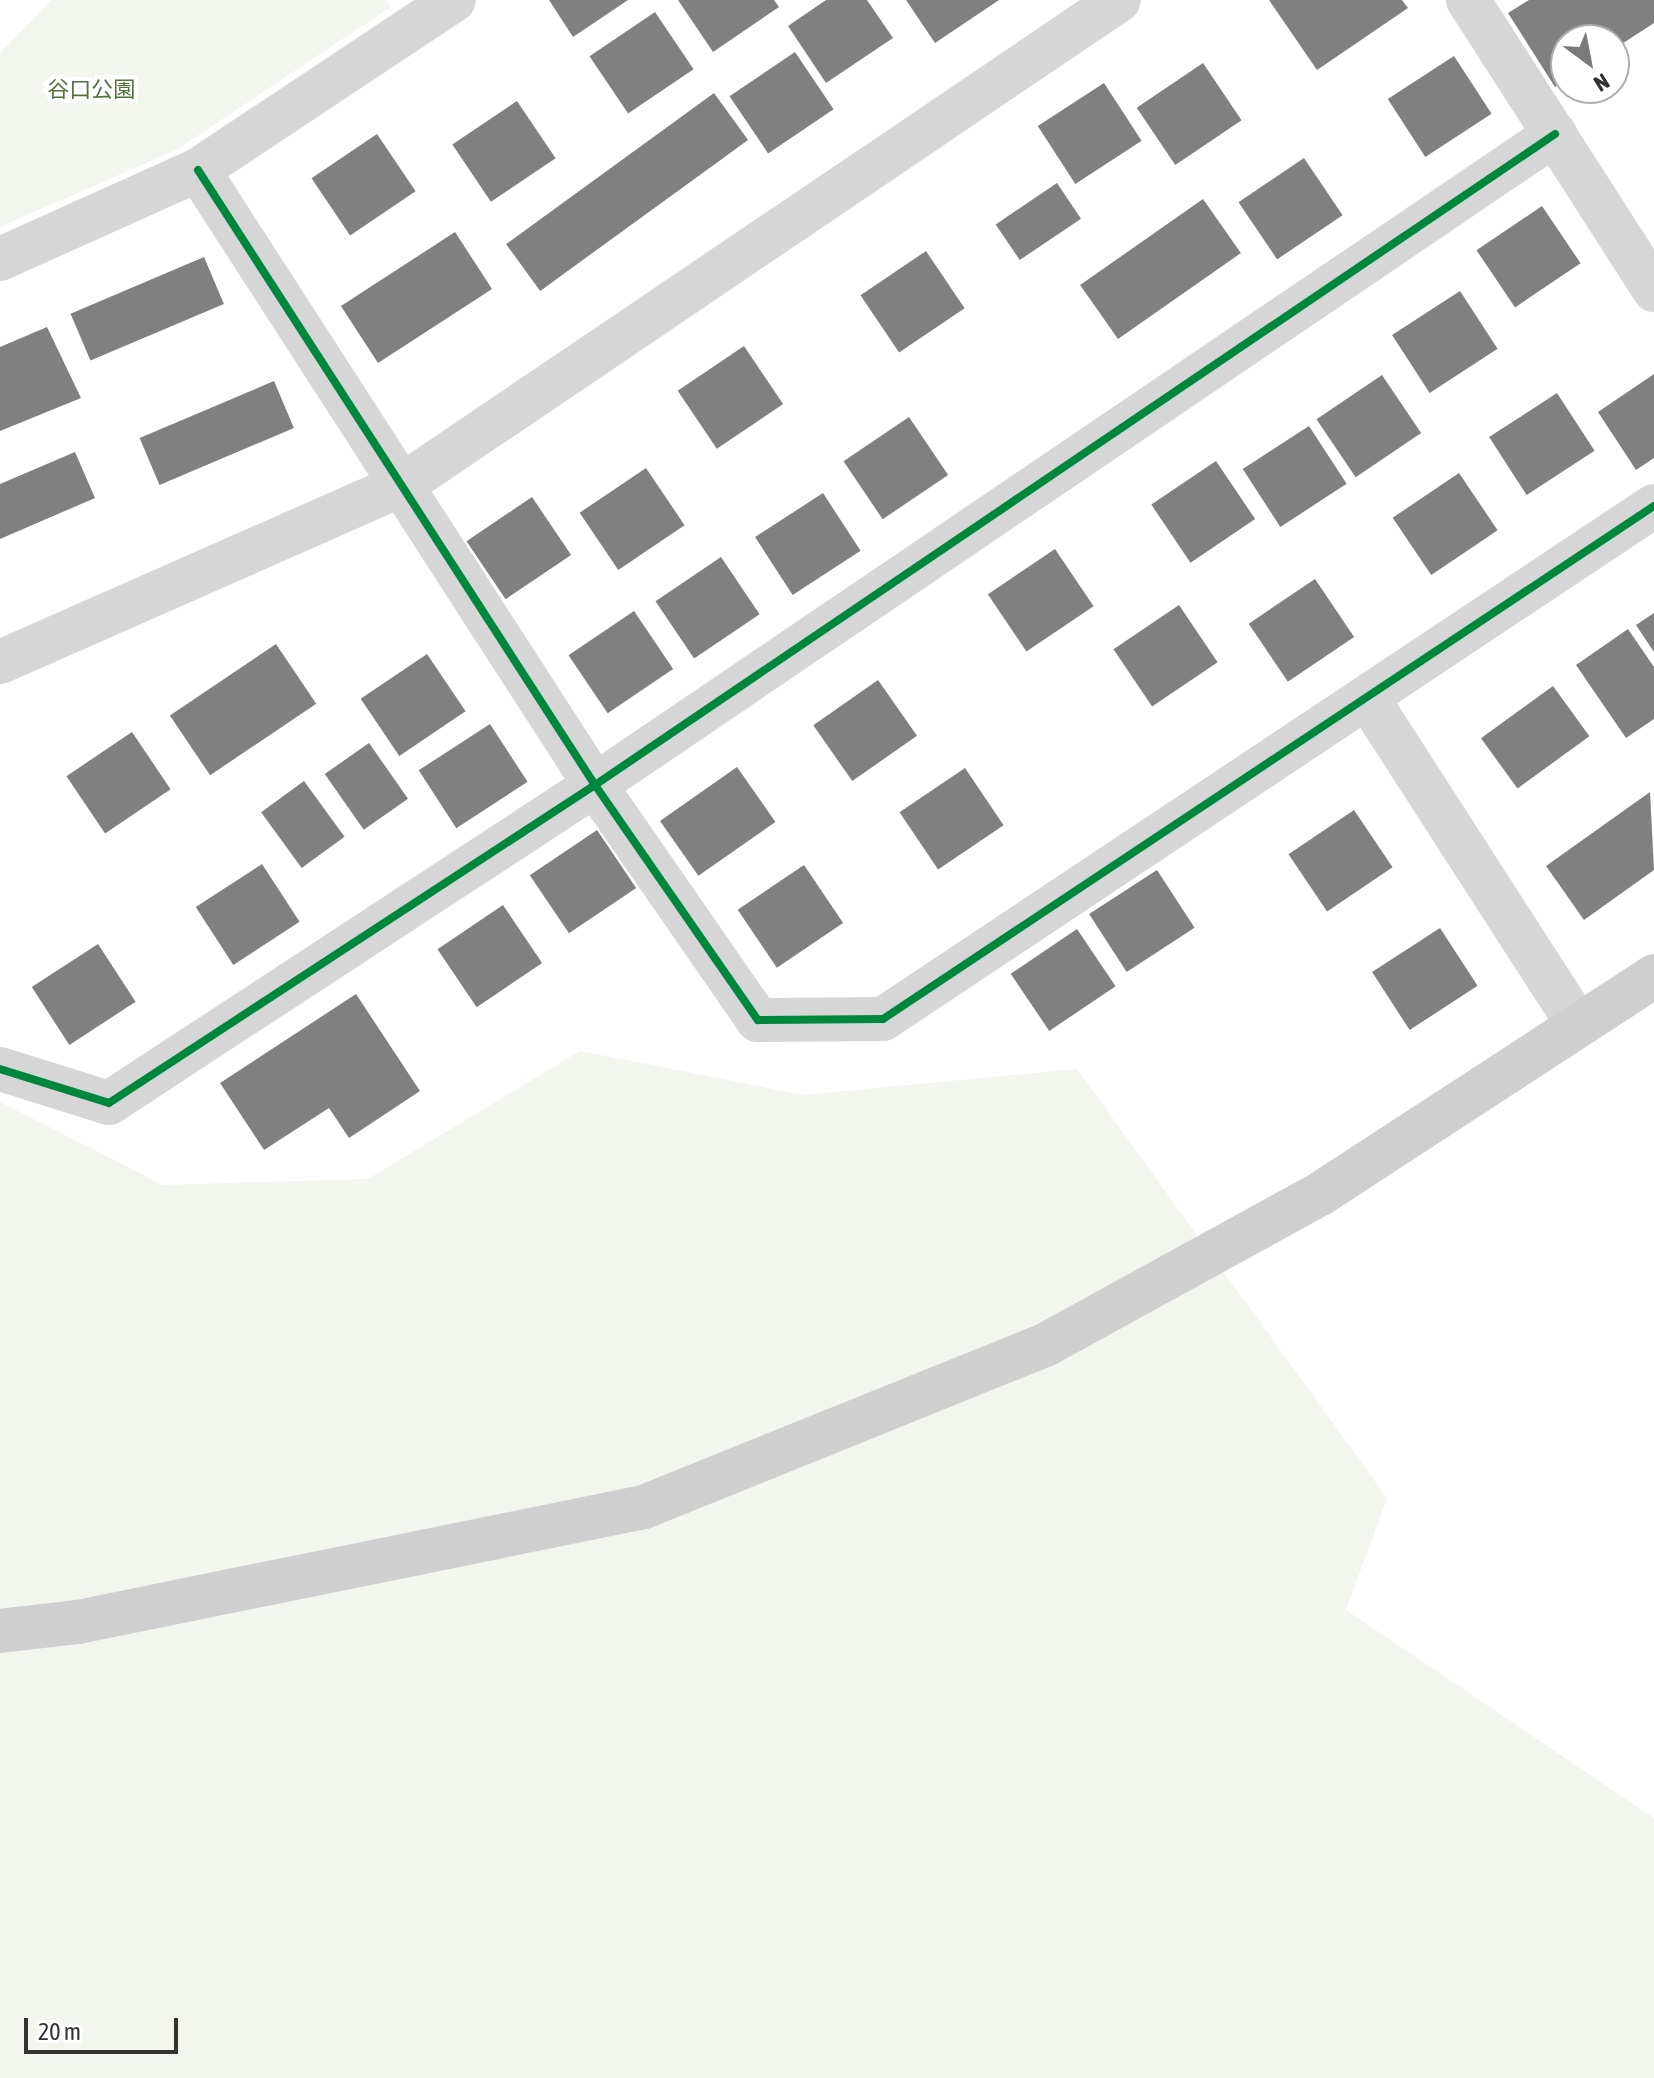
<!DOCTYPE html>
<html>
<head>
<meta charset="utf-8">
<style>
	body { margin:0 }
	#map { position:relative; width:1654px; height:2078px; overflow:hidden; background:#fff; font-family:"Asap Condensed","Noto Sans JP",sans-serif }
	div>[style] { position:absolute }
	.green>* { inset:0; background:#f2f6ee }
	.building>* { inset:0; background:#808080; transform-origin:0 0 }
	.street>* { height:44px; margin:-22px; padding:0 22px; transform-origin:22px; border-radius:22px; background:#d6d6d6 }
	.secondary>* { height:44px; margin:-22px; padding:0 22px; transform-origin:22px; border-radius:22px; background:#cfcfcf }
	.cycleway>* { height:8px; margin:-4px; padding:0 4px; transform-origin:4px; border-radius:4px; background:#00873e }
	span { translate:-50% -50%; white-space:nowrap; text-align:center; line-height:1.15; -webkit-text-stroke:8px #fff; paint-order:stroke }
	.park-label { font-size:22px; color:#52723b }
	.north { position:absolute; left:1550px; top:24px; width:80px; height:80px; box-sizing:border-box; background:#fff; border:2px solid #adadad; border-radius:50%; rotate:148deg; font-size:22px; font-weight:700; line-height:32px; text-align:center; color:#323232 }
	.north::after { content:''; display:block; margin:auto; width:28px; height:36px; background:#7a7a7a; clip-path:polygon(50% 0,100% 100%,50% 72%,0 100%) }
	.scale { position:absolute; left:24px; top:2018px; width:154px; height:36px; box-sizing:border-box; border:4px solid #323232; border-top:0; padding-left:10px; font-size:24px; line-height:28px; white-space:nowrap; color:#323232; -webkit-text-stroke:6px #fff; paint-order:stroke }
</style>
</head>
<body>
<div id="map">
	<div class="green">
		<i style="clip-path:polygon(52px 0,386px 0,391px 7px,176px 150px,0 227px,0 53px)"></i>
		<i style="clip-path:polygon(580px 1051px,803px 1095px,1077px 1069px,1387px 1498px,1346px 1610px,1654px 1818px,1654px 2078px,0 2078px,0 1102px,163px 1185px,368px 1179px)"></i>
	</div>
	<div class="building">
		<i style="clip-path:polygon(549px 0,628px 0,573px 37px)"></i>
		<i style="clip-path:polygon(678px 0,774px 0,779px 7px,713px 52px)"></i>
		<i style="clip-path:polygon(826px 0,867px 0,893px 38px,826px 83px,788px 26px)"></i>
		<i style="clip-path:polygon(906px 0,999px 0,935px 43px)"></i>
		<i style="clip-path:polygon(1269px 0,1402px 0,1408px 8px,1317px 70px)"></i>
		<i style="clip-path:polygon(1529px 0,1654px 0,1654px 23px,1614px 49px,1614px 40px,1566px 40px,1566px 80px,1555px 87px,1508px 13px)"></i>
		<i style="left:655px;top:12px;width:69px;height:79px;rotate:56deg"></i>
		<i style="left:795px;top:52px;width:69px;height:79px;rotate:56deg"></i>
		<i style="left:1454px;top:56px;width:69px;height:79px;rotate:57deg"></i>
		<i style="left:1203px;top:63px;width:69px;height:80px;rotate:56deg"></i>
		<i style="left:1104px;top:83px;width:69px;height:79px;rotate:57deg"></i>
		<i style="left:714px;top:93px;width:58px;height:257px;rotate:54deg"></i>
		<i style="left:517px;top:101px;width:69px;height:78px;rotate:56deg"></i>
		<i style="left:377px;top:134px;width:69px;height:79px;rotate:56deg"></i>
		<i style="left:1304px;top:158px;width:69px;height:79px;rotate:56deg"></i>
		<i style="left:1057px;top:183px;width:43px;height:74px;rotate:56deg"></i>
		<i style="left:1203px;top:199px;width:66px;height:150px;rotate:55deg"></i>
		<i style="left:1542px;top:206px;width:69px;height:79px;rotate:56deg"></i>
		<i style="left:455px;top:232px;width:68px;height:136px;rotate:57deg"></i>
		<i style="left:926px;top:251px;width:69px;height:79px;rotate:56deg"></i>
		<i style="left:204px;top:257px;width:51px;height:145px;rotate:67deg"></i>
		<i style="left:1460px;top:291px;width:69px;height:81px;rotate:57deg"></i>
		<i style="clip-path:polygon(47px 327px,81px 398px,0 431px,0 347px)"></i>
		<i style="left:744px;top:346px;width:70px;height:80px;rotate:56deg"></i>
		<i style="clip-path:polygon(1654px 374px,1654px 458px,1636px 470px,1598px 412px)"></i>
		<i style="left:1382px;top:375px;width:70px;height:79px;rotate:56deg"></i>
		<i style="left:274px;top:381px;width:51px;height:146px;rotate:67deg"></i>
		<i style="left:1557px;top:393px;width:69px;height:81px;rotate:57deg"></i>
		<i style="left:909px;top:417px;width:70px;height:79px;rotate:56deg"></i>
		<i style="left:1309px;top:426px;width:69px;height:79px;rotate:57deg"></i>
		<i style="clip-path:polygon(75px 452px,95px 498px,0 539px,0 484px)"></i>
		<i style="left:1216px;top:461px;width:70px;height:78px;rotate:56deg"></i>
		<i style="left:646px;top:468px;width:69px;height:80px;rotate:56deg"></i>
		<i style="left:1459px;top:473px;width:69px;height:80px;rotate:56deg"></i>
		<i style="left:823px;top:493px;width:69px;height:81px;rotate:57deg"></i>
		<i style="left:532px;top:497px;width:70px;height:79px;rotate:56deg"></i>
		<i style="left:1055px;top:549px;width:69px;height:81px;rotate:56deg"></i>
		<i style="left:721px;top:557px;width:69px;height:79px;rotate:56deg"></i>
		<i style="left:1315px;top:579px;width:70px;height:80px;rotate:56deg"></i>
		<i style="left:1179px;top:605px;width:69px;height:79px;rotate:56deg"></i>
		<i style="left:634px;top:611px;width:70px;height:79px;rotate:56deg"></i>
		<i style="clip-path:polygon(1654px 613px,1654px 652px,1636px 625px)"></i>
		<i style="clip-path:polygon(1628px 629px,1654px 667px,1654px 719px,1626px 738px,1576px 665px)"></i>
		<i style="left:276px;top:644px;width:72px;height:128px;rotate:56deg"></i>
		<i style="left:427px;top:654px;width:69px;height:80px;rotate:56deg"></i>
		<i style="left:878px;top:680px;width:68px;height:79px;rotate:55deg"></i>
		<i style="left:1553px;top:686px;width:62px;height:89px;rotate:54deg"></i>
		<i style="left:490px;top:724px;width:69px;height:85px;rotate:57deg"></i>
		<i style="left:132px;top:732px;width:69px;height:79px;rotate:56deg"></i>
		<i style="left:369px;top:743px;width:68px;height:54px;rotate:55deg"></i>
		<i style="left:737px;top:767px;width:67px;height:94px;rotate:55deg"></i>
		<i style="left:965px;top:768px;width:69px;height:79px;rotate:56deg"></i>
		<i style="left:304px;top:781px;width:69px;height:53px;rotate:54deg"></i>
		<i style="clip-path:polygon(1650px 792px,1654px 870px,1584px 920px,1546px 866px)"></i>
		<i style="left:1354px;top:810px;width:69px;height:79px;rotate:56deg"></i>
		<i style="left:597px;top:830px;width:70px;height:81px;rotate:56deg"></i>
		<i style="left:262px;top:864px;width:69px;height:79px;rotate:57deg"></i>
		<i style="left:804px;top:865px;width:70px;height:80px;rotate:56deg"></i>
		<i style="left:1157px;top:870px;width:69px;height:81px;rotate:57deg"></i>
		<i style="left:503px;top:905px;width:70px;height:79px;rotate:56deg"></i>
		<i style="left:1440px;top:928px;width:69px;height:81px;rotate:57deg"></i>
		<i style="left:1077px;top:929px;width:69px;height:80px;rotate:56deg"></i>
		<i style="left:98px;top:944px;width:69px;height:79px;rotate:57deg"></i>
		<i style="clip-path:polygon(356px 994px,420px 1091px,349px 1138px,329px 1108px,264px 1150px,220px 1083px)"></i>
	</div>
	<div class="street">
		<i style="left:1468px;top:0;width:345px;rotate:57.3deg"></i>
		<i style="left:198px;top:170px;width:732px;rotate:57.16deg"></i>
		<i style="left:595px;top:785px;width:286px;rotate:55.3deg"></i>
		<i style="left:758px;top:1020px;width:125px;rotate:-0.5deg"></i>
		<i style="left:883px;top:1019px;width:926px;rotate:-33.64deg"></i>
		<i style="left:0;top:259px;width:217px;rotate:-24.2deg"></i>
		<i style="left:198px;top:170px;width:307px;rotate:-33.6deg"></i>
		<i style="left:0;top:662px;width:441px;rotate:-23.8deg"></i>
		<i style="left:404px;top:484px;width:863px;rotate:-34.09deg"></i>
		<i style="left:1368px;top:699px;width:388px;rotate:57.2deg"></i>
		<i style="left:0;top:1069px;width:114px;rotate:17.3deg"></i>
		<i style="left:109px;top:1103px;width:581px;rotate:-33.2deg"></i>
		<i style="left:595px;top:785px;width:1160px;rotate:-34.14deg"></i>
	</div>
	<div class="secondary">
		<i style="left:0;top:1631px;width:79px;rotate:-6.6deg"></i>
		<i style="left:78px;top:1622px;width:578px;rotate:-11.49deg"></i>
		<i style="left:644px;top:1507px;width:435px;rotate:-22deg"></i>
		<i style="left:1047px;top:1344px;width:311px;rotate:-28.8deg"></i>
		<i style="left:1320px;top:1194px;width:399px;rotate:-33.1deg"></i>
	</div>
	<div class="cycleway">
		<i style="left:198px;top:170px;width:732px;rotate:57.16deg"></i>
		<i style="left:595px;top:785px;width:286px;rotate:55.3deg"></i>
		<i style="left:758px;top:1020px;width:125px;rotate:-0.5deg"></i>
		<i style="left:883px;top:1019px;width:926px;rotate:-33.64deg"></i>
		<i style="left:0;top:1069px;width:114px;rotate:17.3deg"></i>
		<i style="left:109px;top:1103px;width:581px;rotate:-33.2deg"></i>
		<i style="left:595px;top:785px;width:1160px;rotate:-34.14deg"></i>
	</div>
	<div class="park-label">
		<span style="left:91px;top:90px">谷口公園</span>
	</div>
	<div class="north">N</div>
	<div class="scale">20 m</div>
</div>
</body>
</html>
